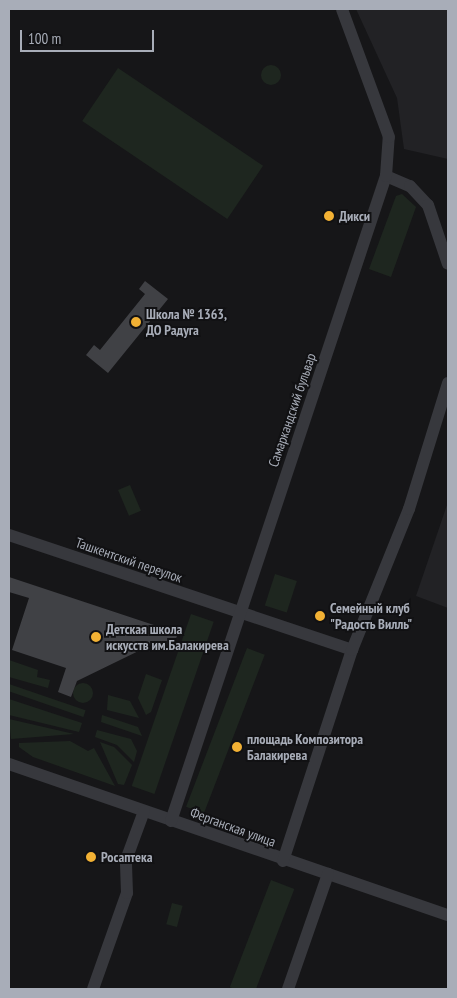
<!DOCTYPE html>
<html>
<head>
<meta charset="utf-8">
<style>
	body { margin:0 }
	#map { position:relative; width:457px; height:998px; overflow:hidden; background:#161618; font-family:"PT Sans Narrow",sans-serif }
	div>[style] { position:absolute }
	.built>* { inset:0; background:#222225 }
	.green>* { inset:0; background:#1e261f; transform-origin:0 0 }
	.round { border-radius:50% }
	.building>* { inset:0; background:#404145 }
	.minor>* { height:12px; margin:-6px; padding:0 6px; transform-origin:6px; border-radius:6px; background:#37383d }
	.dots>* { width:14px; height:14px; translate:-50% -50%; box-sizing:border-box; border:2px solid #111113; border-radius:50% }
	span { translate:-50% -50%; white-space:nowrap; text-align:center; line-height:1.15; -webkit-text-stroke:4px #111113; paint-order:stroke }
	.poi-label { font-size:14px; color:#a8adb8; font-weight:700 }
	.left { translate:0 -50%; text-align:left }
	.street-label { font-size:14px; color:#a8adb8 }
	.frame { position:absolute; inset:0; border:10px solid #a8adb8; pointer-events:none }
	.scale { position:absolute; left:20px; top:30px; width:134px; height:22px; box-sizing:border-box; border:2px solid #a8adb8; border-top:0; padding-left:6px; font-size:15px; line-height:18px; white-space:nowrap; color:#a8adb8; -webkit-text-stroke:4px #111113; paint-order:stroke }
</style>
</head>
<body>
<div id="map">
	<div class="built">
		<i style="clip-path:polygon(356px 9px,448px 9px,448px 159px,404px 149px,397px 98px)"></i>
		<i style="clip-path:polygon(448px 502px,448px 608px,416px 596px)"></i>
	</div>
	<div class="green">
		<i class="round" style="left:261px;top:65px;width:20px;height:20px"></i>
		<i style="left:118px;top:68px;width:175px;height:64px;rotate:34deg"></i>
		<i style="clip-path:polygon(402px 194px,416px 207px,391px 277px,369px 269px,396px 196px)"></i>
		<i style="left:130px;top:485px;width:28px;height:13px;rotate:67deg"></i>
		<i style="left:275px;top:574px;width:23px;height:33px;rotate:18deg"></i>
		<i style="left:191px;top:614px;width:24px;height:182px;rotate:19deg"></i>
		<i style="left:247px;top:648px;width:19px;height:170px;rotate:21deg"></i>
		<i style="clip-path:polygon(9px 660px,38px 670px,37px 677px,50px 680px,48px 688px,9px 677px)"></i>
		<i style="clip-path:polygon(146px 674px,162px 680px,151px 712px,146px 715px,138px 698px)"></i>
		<i class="round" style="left:73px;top:683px;width:20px;height:20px"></i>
		<i style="left:9px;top:684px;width:81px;height:7px;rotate:19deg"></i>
		<i style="clip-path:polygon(108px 695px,130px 701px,139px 718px,107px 710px)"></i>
		<i style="clip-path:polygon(9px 699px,82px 723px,79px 732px,9px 715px)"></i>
		<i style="clip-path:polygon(102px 715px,138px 727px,142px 736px,101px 722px)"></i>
		<i style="clip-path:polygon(9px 719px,74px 734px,11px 739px)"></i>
		<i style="clip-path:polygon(97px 730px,131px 739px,137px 751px,134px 762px,117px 745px,95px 737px)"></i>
		<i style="clip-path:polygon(70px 741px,88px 751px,94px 748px,115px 786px,33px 757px,19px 747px,19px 743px)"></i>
		<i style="clip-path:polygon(100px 742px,114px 747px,132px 765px,124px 785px,118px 784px)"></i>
		<i style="left:271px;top:880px;width:25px;height:115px;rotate:21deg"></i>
		<i style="left:172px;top:903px;width:11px;height:22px;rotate:15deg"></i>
	</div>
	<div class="building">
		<i style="clip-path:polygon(145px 281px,168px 299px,108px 373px,86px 355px,94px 345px,100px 350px,145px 294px,139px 289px)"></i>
		<i style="clip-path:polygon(9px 577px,178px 633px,173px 647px,157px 642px,77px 681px,71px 697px,58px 692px,66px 668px,12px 650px,29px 598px,9px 592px)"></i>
	</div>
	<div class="minor">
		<i style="left:386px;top:176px;width:26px;rotate:23deg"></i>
		<i style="left:410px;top:186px;width:26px;rotate:47deg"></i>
		<i style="left:428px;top:205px;width:62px;rotate:71.3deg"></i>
		<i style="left:9px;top:535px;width:362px;rotate:18.5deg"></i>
		<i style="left:9px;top:764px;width:464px;rotate:19deg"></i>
		<i style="left:171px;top:821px;width:680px;rotate:-71.57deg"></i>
		<i style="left:386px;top:176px;width:39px;rotate:-86deg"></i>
		<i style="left:389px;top:137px;width:136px;rotate:-110.2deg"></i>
		<i style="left:283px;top:861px;width:222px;rotate:-71.9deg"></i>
		<i style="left:352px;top:650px;width:152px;rotate:-68deg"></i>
		<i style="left:409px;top:509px;width:132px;rotate:-72.8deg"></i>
		<i style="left:93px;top:989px;width:102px;rotate:-70.5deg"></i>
		<i style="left:127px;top:893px;width:33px;rotate:-92deg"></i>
		<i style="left:126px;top:860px;width:52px;rotate:-69.8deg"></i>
		<i style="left:288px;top:989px;width:122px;rotate:-70.8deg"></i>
	</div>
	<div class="dots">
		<i style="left:329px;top:216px;background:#f2b134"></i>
		<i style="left:136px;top:322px;background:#f2b134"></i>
		<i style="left:320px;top:616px;background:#f2b134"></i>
		<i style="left:96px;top:637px;background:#f2b134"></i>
		<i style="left:237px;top:747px;background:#f2b134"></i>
		<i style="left:91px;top:857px;background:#f2b134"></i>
	</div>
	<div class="poi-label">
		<span class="left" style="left:339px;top:216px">Дикси</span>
		<span class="left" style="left:146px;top:322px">Школа № 1363,<br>ДО Радуга</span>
		<span class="left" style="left:330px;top:616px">Семейный клуб<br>"Радость Вилль"</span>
		<span class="left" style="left:106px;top:637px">Детская школа<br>искусств им.Балакирева</span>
		<span class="left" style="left:247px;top:747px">площадь Композитора<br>Балакирева</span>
		<span class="left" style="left:101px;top:857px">Росаптека</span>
	</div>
	<div class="street-label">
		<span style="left:292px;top:410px;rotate:-71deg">Самаркандский бульвар</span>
		<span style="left:129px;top:560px;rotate:19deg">Ташкентский переулок</span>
		<span style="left:233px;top:827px;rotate:20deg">Ферганская улица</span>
	</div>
	<div class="frame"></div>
	<div class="scale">100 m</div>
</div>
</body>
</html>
